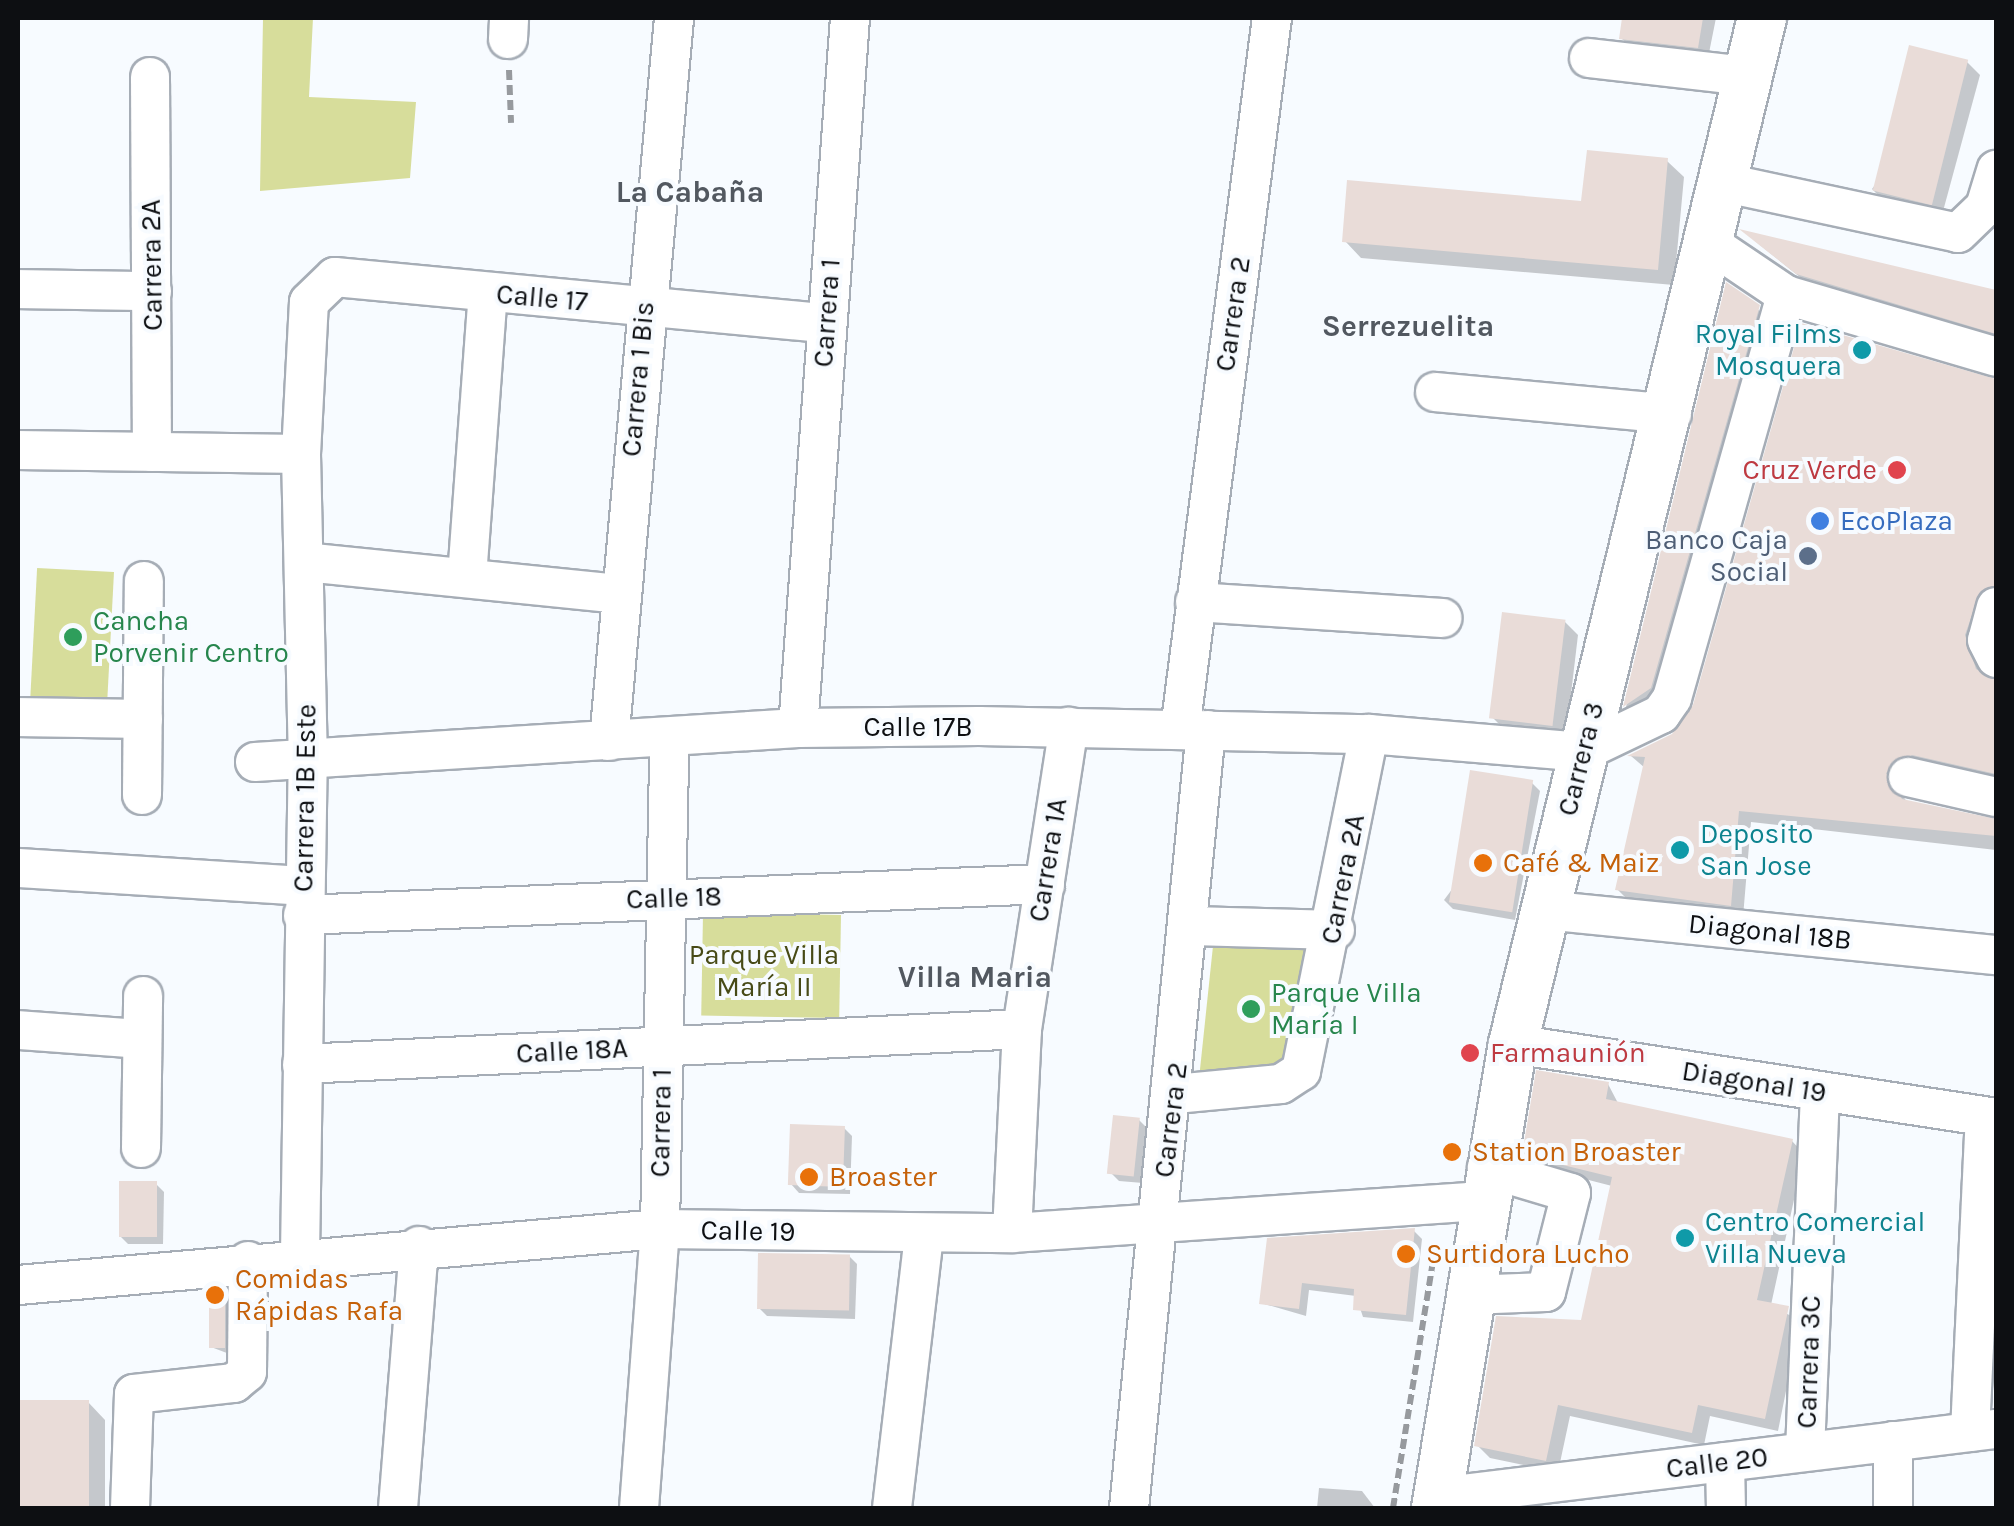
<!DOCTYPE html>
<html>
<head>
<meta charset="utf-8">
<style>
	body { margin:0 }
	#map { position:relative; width:2014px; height:1526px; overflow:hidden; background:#f7fbff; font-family:Karla,sans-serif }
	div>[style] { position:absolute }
	.green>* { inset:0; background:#d7dd9b; transform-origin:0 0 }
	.shadow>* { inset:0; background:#0003 }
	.building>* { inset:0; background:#e9dcd8; transform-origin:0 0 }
	.path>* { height:6px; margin-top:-3px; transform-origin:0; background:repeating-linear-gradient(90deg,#979a9e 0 10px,transparent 0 15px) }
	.roads { filter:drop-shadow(2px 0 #a6adb6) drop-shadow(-2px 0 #a6adb6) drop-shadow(0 2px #a6adb6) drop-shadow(0 -2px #a6adb6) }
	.minor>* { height:38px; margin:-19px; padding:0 19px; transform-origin:19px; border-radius:19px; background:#fff }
	.major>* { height:48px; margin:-24px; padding:0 24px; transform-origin:24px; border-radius:24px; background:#fff }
	.dots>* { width:28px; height:28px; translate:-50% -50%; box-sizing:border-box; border:5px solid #f7fbff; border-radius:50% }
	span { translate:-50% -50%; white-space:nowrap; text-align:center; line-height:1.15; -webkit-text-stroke:8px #f7fbff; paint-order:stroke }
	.street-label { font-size:28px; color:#0d0f12 }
	.culture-label { font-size:28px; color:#0d838f }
	.right { translate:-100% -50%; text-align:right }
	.left { translate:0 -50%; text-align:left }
	.health-label { font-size:28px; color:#be3a42 }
	.shop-label { font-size:28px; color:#366cbe }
	.service-label { font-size:28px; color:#4e5e75 }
	.leisure-label { font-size:28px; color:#27864d }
	.food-label { font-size:28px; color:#c56008 }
	.park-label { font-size:28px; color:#474a16 }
	.neighbourhood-label { font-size:30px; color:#525860; font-weight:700 }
	.frame { position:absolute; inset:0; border:20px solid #0d0f12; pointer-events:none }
</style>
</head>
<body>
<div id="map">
	<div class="green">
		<i style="clip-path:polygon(263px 18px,313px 18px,309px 97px,416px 102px,410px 178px,260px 191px)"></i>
		<i style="left:114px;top:572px;width:129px;height:77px;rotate:93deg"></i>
		<i style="left:841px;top:915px;width:103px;height:138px;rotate:91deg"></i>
		<i style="clip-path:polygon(1213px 946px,1312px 950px,1280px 1068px,1199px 1079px)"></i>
	</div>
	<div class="shadow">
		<i style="clip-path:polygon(1625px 18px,1716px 18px,1708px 58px,1633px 49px,1621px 38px)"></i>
		<i style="clip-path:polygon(1967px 62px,1980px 75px,1942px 215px,1885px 202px,1872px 189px)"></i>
		<i style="clip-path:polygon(1667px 161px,1684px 177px,1674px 285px,1361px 258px,1345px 241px,1584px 204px)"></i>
		<i style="clip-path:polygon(1755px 241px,1996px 293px,1996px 341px,1811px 286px)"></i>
		<i style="clip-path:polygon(1728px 286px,1771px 320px,1664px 701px,1638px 718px,1626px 707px)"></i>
		<i style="clip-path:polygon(1996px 378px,1996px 604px,1979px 665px,1996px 681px,1996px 783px,1897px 787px,1907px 802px,1996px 819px,1996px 850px,1751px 822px,1743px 917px,1630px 902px,1617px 889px,1645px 768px,1631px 756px,1673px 736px)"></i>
		<i style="clip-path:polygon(1565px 622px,1578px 635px,1566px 736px,1505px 730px,1492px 717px)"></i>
		<i style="clip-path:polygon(1532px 783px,1540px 791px,1515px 920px,1453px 909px,1444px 900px)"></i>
		<i style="clip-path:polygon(1608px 1084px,1619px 1105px,1792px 1141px,1804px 1154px,1771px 1305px,1800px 1321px,1778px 1431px,1710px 1416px,1704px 1445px,1570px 1416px,1558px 1472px,1490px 1458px,1477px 1445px,1583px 1322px,1612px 1186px,1538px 1167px,1525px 1154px)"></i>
		<i style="clip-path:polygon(1139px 1120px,1147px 1128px,1143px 1183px,1119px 1181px,1111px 1173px)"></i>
		<i style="clip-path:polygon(844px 1128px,852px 1136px,850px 1194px,799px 1193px,791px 1184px)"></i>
		<i style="clip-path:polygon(156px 1184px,164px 1192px,163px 1244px,128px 1244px,120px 1236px)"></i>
		<i style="clip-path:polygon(1414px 1231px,1422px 1239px,1413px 1322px,1363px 1317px,1356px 1296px,1309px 1290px,1306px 1316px,1261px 1303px,1270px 1240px)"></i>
		<i style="clip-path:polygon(849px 1256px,857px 1264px,855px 1319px,767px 1316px,759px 1308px)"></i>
		<i style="clip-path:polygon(224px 1292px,232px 1300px,232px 1355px,211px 1347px)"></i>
		<i style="clip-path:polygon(88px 1402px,105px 1420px,105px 1508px,18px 1508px,18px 1405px)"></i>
		<i style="clip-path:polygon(1319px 1488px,1362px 1491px,1375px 1508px,1317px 1508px)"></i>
	</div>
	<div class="building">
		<i style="clip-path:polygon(1622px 18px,1703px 18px,1698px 48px,1619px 39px)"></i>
		<i style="left:1909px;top:45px;width:61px;height:150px;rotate:14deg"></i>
		<i style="clip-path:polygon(1587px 150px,1668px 158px,1658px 270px,1342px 242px,1347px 180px,1581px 201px)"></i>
		<i style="clip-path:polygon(1739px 229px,1996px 290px,1996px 334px,1796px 274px)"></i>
		<i style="clip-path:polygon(1726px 282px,1760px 305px,1651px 688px,1623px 707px)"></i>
		<i style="clip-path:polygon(1801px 323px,1996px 379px,1996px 585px,1980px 592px,1965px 635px,1976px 669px,1996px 680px,1996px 774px,1912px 755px,1886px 773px,1902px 799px,1996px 819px,1996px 836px,1739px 811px,1731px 906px,1615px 890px,1645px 757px,1627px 756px,1672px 734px,1693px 705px)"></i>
		<i style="left:1502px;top:612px;width:64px;height:107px;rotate:7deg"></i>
		<i style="left:1470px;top:770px;width:64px;height:134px;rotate:9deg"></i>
		<i style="clip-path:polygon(1536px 1070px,1609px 1082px,1606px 1099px,1793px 1139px,1757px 1300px,1789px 1306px,1765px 1419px,1698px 1405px,1692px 1433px,1558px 1405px,1546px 1461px,1474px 1446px,1496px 1316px,1581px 1320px,1612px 1177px,1522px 1155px)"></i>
		<i style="left:1113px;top:1115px;width:27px;height:59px;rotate:6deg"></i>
		<i style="left:790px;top:1124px;width:55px;height:61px;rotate:2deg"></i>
		<i style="left:119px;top:1181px;width:38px;height:56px"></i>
		<i style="clip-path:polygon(1415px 1228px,1406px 1315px,1353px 1310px,1354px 1289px,1302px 1283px,1299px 1309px,1259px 1304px,1267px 1238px)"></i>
		<i style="left:758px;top:1253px;width:92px;height:56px;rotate:1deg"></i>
		<i style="left:225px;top:1290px;width:58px;height:16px;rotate:90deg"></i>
		<i style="left:89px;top:1400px;width:108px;height:71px;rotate:90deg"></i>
	</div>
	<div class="path">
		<i style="left:509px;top:70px;width:53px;rotate:87.8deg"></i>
		<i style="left:1393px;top:1508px;width:250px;rotate:-80.8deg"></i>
	</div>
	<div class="roads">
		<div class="minor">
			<i style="left:508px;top:39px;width:21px;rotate:-87deg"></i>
			<i style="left:1589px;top:58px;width:160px;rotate:6.5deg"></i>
			<i style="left:150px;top:77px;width:375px;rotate:89.7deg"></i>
			<i style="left:1721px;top:182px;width:242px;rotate:12.1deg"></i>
			<i style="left:1958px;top:233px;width:37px;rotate:-44deg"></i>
			<i style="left:1985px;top:207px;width:39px;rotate:-73deg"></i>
			<i style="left:1709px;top:243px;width:93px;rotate:34deg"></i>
			<i style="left:1786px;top:295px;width:219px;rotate:16.4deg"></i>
			<i style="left:18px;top:289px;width:134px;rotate:0.9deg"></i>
			<i style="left:1435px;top:392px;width:238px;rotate:5.3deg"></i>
			<i style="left:18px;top:450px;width:283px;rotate:0.8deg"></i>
			<i style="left:305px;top:562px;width:318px;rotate:5.8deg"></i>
			<i style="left:467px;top:577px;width:285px;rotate:-85.8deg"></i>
			<i style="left:1195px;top:602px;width:248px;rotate:3.7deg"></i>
			<i style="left:1996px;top:607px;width:34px;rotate:105deg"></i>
			<i style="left:1987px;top:640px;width:20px;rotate:63deg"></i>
			<i style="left:18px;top:717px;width:125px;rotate:0.9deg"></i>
			<i style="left:798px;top:728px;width:712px;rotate:-85.81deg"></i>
			<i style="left:1180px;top:730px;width:718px;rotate:-82.64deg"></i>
			<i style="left:609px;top:741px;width:726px;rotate:-84.86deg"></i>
			<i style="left:255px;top:762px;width:544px;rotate:-3.58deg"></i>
			<i style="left:798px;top:728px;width:181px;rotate:-0.6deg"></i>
			<i style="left:979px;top:726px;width:390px;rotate:1.2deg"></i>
			<i style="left:1369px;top:734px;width:214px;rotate:4.8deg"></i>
			<i style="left:1582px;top:752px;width:88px;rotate:-25.7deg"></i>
			<i style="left:1661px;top:714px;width:19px;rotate:-55deg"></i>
			<i style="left:1672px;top:698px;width:419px;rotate:-74.2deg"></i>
			<i style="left:1908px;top:777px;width:90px;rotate:12.8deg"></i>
			<i style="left:142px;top:795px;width:214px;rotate:-89.5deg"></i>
			<i style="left:18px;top:868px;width:286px;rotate:3.6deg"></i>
			<i style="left:1544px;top:910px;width:454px;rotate:5.7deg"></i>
			<i style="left:303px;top:915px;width:743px;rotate:-2.39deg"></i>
			<i style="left:1193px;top:926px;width:142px;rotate:1.6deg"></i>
			<i style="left:18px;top:1030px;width:123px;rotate:4.2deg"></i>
			<i style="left:1513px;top:1044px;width:489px;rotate:8.7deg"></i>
			<i style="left:302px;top:1064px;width:721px;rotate:-2.78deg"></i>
			<i style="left:1175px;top:1094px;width:106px;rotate:-5.4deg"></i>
			<i style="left:1281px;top:1084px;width:24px;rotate:-33deg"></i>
			<i style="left:1301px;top:1071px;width:344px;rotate:-78.6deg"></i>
			<i style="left:141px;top:1148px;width:152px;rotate:-89.2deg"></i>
			<i style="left:1012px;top:1233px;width:204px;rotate:-87.2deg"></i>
			<i style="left:1022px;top:1029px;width:306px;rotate:-81.2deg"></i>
			<i style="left:300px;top:1255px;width:492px;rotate:-89.1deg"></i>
			<i style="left:308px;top:763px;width:309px;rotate:-91.3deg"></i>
			<i style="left:301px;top:454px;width:152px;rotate:-87deg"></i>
			<i style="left:309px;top:302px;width:36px;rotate:-44deg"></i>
			<i style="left:335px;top:277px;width:493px;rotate:5.4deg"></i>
			<i style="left:18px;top:1285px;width:644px;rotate:-4.99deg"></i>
			<i style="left:660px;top:1229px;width:352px;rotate:0.7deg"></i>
			<i style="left:1012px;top:1233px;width:469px;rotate:-3.9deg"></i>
			<i style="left:1468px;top:1295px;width:78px;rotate:-2.2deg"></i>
			<i style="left:1546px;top:1292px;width:102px;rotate:-75.8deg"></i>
			<i style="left:1571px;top:1193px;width:88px;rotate:-163.4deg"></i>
			<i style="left:1970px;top:1432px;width:315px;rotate:-87.3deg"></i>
			<i style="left:1805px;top:1451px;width:358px;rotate:-87.6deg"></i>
			<i style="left:1725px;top:1462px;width:46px;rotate:88.8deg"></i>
			<i style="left:1437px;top:1497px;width:563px;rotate:-6.94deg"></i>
			<i style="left:130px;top:1508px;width:114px;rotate:-88deg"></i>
			<i style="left:134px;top:1394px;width:101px;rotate:-6.3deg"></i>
			<i style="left:234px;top:1383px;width:17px;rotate:-40deg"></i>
			<i style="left:247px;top:1372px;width:111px;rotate:-89.5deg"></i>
			<i style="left:398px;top:1508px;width:263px;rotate:-85.4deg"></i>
			<i style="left:639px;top:1508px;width:280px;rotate:-85.7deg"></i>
			<i style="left:660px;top:1229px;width:491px;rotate:-88.9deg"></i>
			<i style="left:892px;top:1508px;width:276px;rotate:-83.3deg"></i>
			<i style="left:1129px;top:1508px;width:782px;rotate:-84.35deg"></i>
			<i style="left:1893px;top:1508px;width:67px;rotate:-90deg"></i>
		</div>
		<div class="major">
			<i style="left:1436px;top:1508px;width:470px;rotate:-80.6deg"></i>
			<i style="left:1513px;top:1044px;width:1056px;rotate:-76.36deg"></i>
		</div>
	</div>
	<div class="dots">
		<i style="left:1862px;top:350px;background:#0f9aa8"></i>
		<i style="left:1897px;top:470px;background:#e0444e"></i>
		<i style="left:1820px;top:521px;background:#3f7fe0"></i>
		<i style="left:1808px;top:556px;background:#5c6f8a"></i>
		<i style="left:73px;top:637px;background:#2e9e5b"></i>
		<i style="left:1680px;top:850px;background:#0f9aa8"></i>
		<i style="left:1483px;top:863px;background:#e8710a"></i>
		<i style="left:1251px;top:1009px;background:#2e9e5b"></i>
		<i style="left:1470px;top:1053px;background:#e0444e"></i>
		<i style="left:1452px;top:1152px;background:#e8710a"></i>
		<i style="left:809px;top:1177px;background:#e8710a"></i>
		<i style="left:1685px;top:1238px;background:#0f9aa8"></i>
		<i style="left:1406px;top:1254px;background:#e8710a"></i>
		<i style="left:215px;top:1295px;background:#e8710a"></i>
	</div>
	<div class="street-label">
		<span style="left:152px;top:265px;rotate:-91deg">Carrera 2A</span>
		<span style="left:542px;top:298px;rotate:5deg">Calle 17</span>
		<span style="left:827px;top:313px;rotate:-86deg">Carrera 1</span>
		<span style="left:1233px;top:314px;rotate:-82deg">Carrera 2</span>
		<span style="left:638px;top:379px;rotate:-85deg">Carrera 1 Bis</span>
		<span style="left:918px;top:727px">Calle 17B</span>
		<span style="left:1581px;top:759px;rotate:-76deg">Carrera 3</span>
		<span style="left:305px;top:798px;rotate:-89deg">Carrera 1B Este</span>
		<span style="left:1048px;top:860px;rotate:-81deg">Carrera 1A</span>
		<span style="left:1343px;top:879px;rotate:-79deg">Carrera 2A</span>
		<span style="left:674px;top:898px;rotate:-2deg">Calle 18</span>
		<span style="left:1770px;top:932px;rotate:6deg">Diagonal 18B</span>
		<span style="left:572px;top:1051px;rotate:-3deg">Calle 18A</span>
		<span style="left:1754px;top:1082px;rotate:9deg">Diagonal 19</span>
		<span style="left:1171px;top:1120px;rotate:-83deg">Carrera 2</span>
		<span style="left:661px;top:1123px;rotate:-89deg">Carrera 1</span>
		<span style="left:748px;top:1231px;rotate:1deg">Calle 19</span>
		<span style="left:1809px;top:1362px;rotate:-88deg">Carrera 3C</span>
		<span style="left:1717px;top:1463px;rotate:-7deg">Calle 20</span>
	</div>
	<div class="culture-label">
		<span class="right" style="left:1842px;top:350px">Royal Films<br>Mosquera</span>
		<span class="left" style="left:1700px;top:850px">Deposito<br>San Jose</span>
		<span class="left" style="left:1705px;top:1238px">Centro Comercial<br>Villa Nueva</span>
	</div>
	<div class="health-label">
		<span class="right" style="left:1877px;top:470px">Cruz Verde</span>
		<span class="left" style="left:1490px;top:1053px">Farmaunión</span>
	</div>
	<div class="shop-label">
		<span class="left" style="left:1840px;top:521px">EcoPlaza</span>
	</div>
	<div class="service-label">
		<span class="right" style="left:1788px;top:556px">Banco Caja<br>Social</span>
	</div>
	<div class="leisure-label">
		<span class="left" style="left:93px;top:637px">Cancha<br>Porvenir Centro</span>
		<span class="left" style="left:1271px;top:1009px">Parque Villa<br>María I</span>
	</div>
	<div class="food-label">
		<span class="left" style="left:1503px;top:863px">Café &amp; Maiz</span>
		<span class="left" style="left:1472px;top:1152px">Station Broaster</span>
		<span class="left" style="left:829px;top:1177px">Broaster</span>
		<span class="left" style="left:1426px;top:1254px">Surtidora Lucho</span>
		<span class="left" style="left:235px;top:1295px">Comidas<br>Rápidas Rafa</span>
	</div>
	<div class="park-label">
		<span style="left:764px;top:971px">Parque Villa<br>María II</span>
	</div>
	<div class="neighbourhood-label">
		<span style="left:690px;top:192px">La Cabaña</span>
		<span style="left:1408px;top:326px">Serrezuelita</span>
		<span style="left:975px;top:977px">Villa Maria</span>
	</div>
	<div class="frame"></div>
</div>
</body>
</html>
